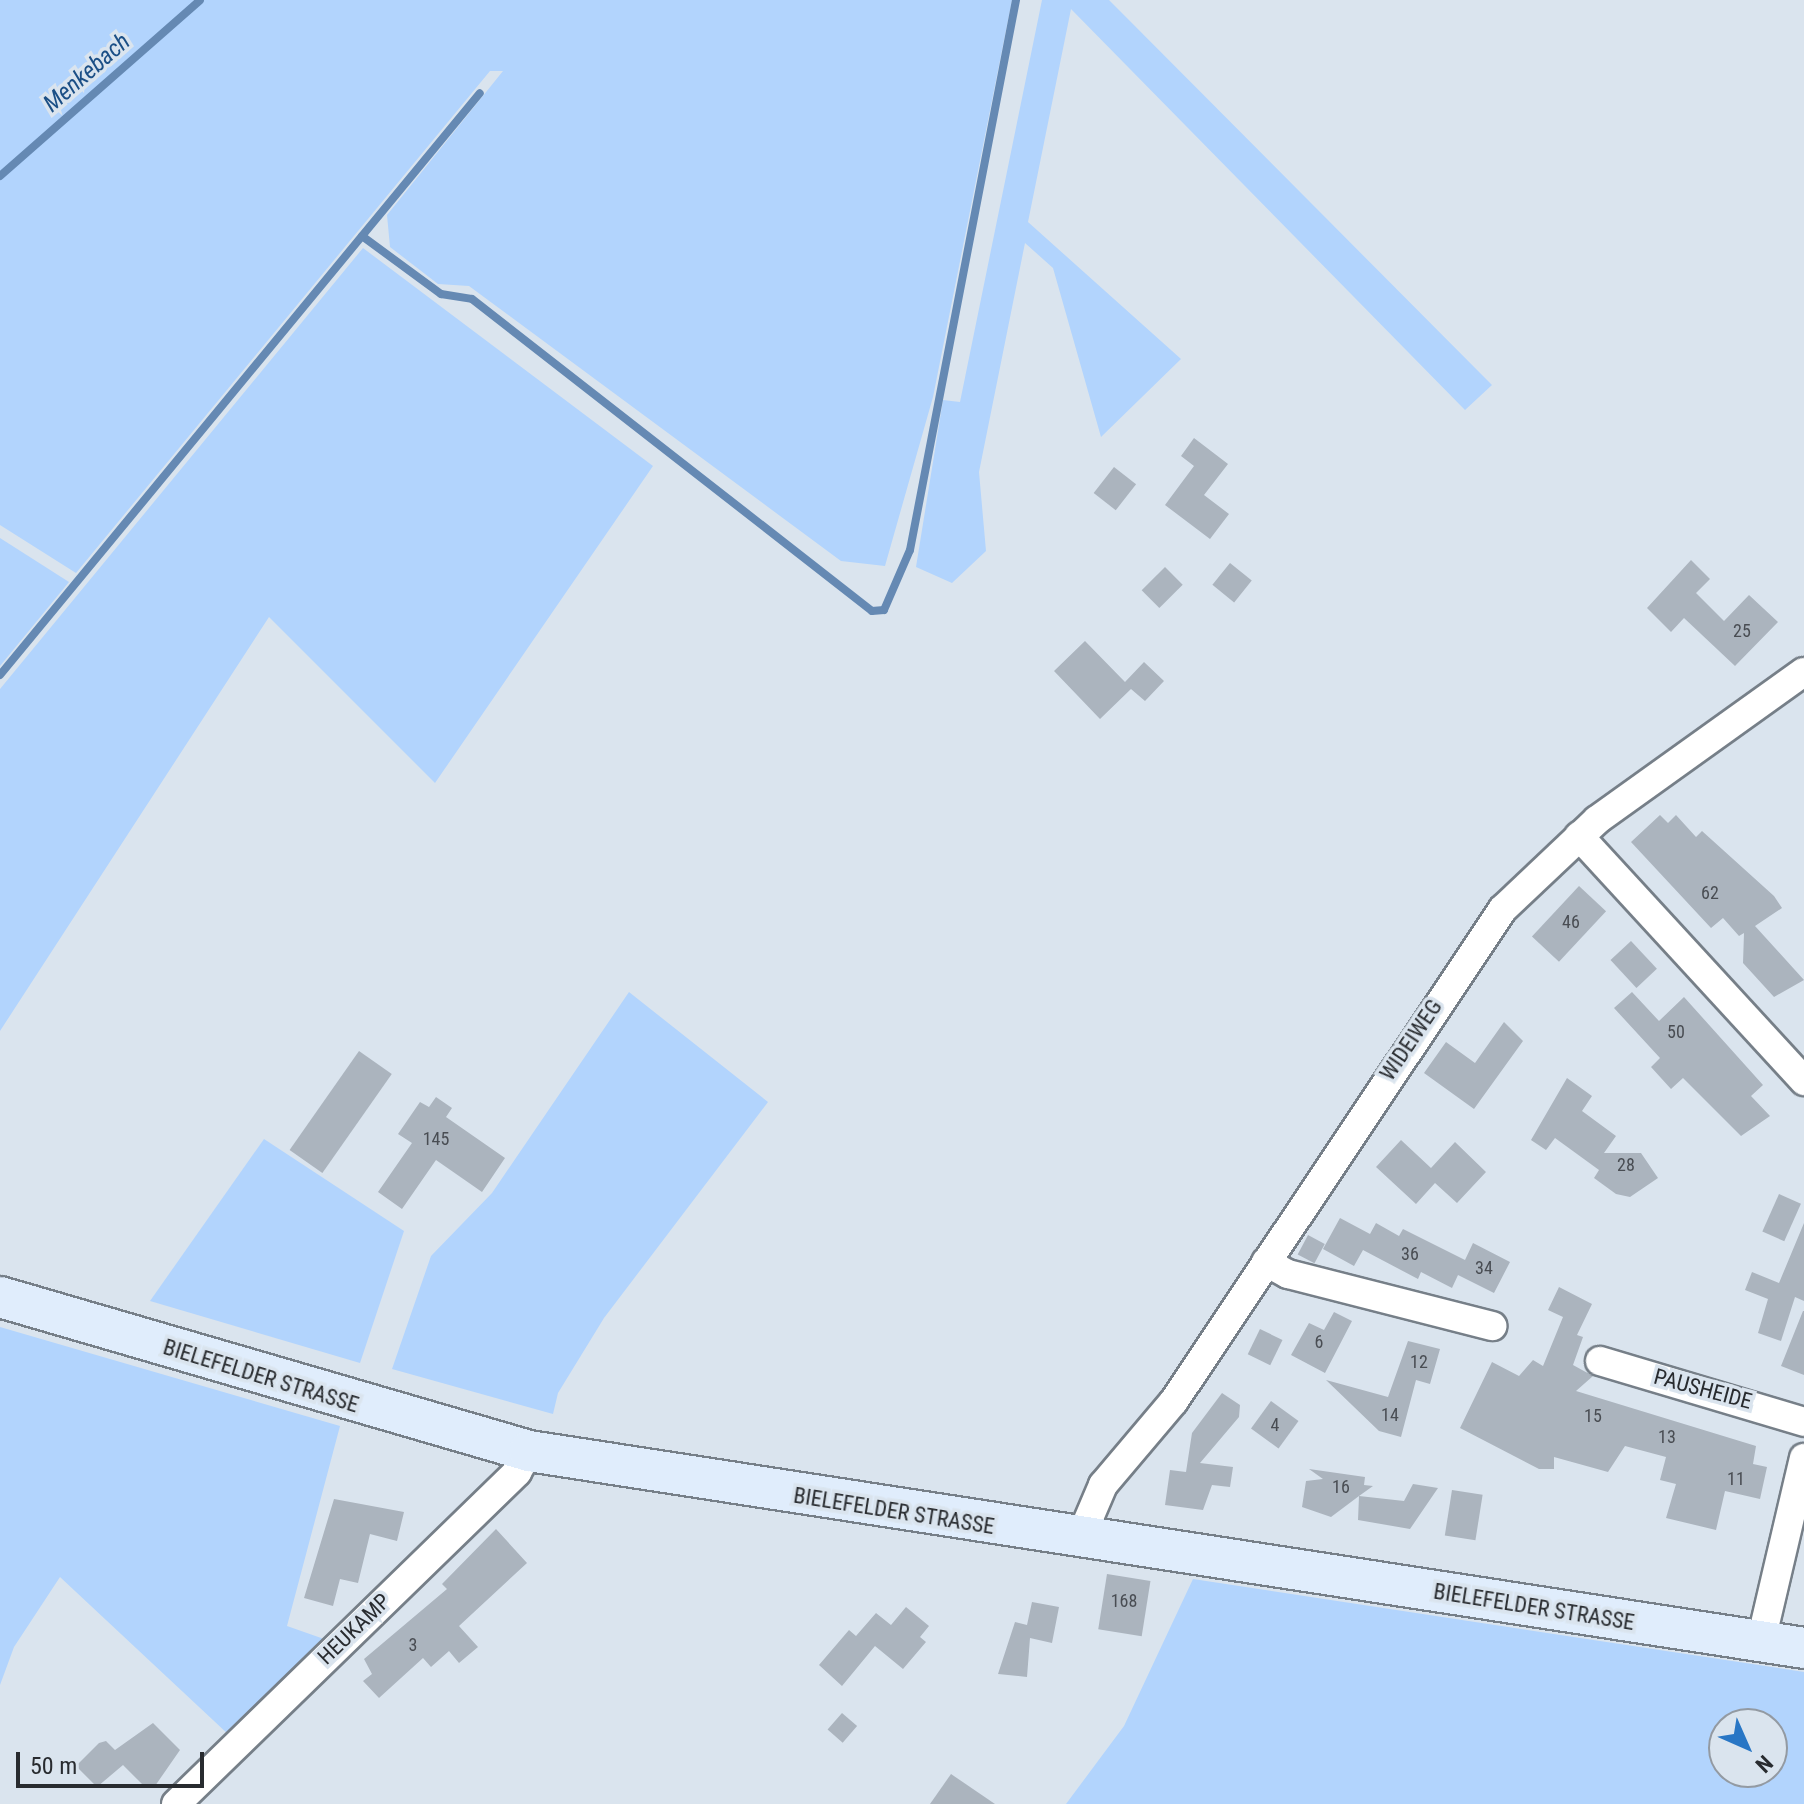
<!DOCTYPE html>
<html>
<head>
<meta charset="utf-8">
<style>
	body { margin:0 }
	#map { position:relative; width:1804px; height:1804px; overflow:hidden; background:#dae4ee; font-family:"Roboto Condensed",sans-serif }
	div>[style] { position:absolute }
	.green>* { inset:0; background:#b2d4fd }
	.stream>* { height:8px; margin:-4px; padding:0 4px; transform-origin:4px; border-radius:4px; background:#6589b3 }
	.building>* { inset:0; background:#abb4be; transform-origin:0 0 }
	.roads { filter:drop-shadow(2px 0 #767f88) drop-shadow(-2px 0 #767f88) drop-shadow(0 2px #767f88) drop-shadow(0 -2px #767f88) }
	.minor>* { height:28px; margin:-14px; padding:0 14px; transform-origin:14px; border-radius:14px; background:#fff }
	.secondary>* { height:40px; margin:-20px; padding:0 20px; transform-origin:20px; border-radius:20px; background:#e0edfc }
	span { translate:-50% -50%; white-space:nowrap; text-align:center; line-height:1.15; -webkit-text-stroke:7px #dae4ee; paint-order:stroke }
	.number-label { font-size:18px; color:#494d53 }
	.number-label span { -webkit-text-stroke-width:0 }
	.street-label { font-size:22px; color:#282b2f }
	.water-label { font-size:24px; color:#1b4f86; font-style:italic }
	.north { position:absolute; left:1708px; top:1708px; width:80px; height:80px; box-sizing:border-box; background:#dae4ee; border:2px solid #939aa2; border-radius:50%; rotate:135deg; font-size:22px; font-weight:700; line-height:32px; text-align:center; color:#282b2f }
	.north::after { content:''; display:block; margin:auto; width:28px; height:36px; background:#2876c5; clip-path:polygon(50% 0,100% 100%,50% 72%,0 100%) }
	.scale { position:absolute; left:16px; top:1752px; width:188px; height:36px; box-sizing:border-box; border:4px solid #282b2f; border-top:0; padding-left:10px; font-size:24px; line-height:28px; white-space:nowrap; color:#282b2f; -webkit-text-stroke:6px #dae4ee; paint-order:stroke }
</style>
</head>
<body>
<div id="map">
	<div class="green">
		<i style="clip-path:polygon(0 0,1012px 0,933px 397px,885px 566px,841px 561px,469px 286px,438px 284px,390px 247px,387px 215px,503px 71px,490px 71px,76px 573px,0 525px)"></i>
		<i style="clip-path:polygon(1042px 0,1109px 0,1492px 385px,1465px 410px,1071px 9px,1028px 222px,1181px 359px,1101px 437px,1053px 268px,1025px 243px,979px 472px,986px 551px,952px 583px,916px 567px,943px 400px,960px 402px)"></i>
		<i style="clip-path:polygon(363px 248px,653px 466px,435px 783px,269px 617px,0 1031px,0 689px)"></i>
		<i style="clip-path:polygon(0 538px,69px 582px,0 666px)"></i>
		<i style="clip-path:polygon(629px 992px,768px 1102px,604px 1318px,558px 1393px,553px 1414px,392px 1369px,431px 1256px,492px 1193px)"></i>
		<i style="clip-path:polygon(264px 1139px,404px 1231px,360px 1363px,150px 1301px)"></i>
		<i style="clip-path:polygon(0 1327px,340px 1426px,287px 1626px,324px 1639px,229px 1735px,60px 1577px,14px 1647px,0 1685px)"></i>
		<i style="clip-path:polygon(evenodd,1193px 1579px,1804px 1672px,1804px 1804px,1066px 1804px,1124px 1726px,1193px 1579px,1724px 1724px,1772px 1724px,1772px 1772px,1724px 1772px,1724px 1724px)"></i>
	</div>
	<div class="stream">
		<i style="left:0;top:176px;width:266px;rotate:-41.3deg"></i>
		<i style="left:362px;top:236px;width:98px;rotate:36.3deg"></i>
		<i style="left:441px;top:294px;width:31px;rotate:9deg"></i>
		<i style="left:472px;top:299px;width:507px;rotate:37.95deg"></i>
		<i style="left:872px;top:611px;width:12px;rotate:-5deg"></i>
		<i style="left:884px;top:610px;width:65px;rotate:-66.6deg"></i>
		<i style="left:910px;top:550px;width:560px;rotate:-79.09deg"></i>
		<i style="left:0;top:675px;width:754px;rotate:-50.49deg"></i>
	</div>
	<div class="building">
		<i style="clip-path:polygon(1194px 438px,1228px 464px,1204px 495px,1229px 514px,1210px 539px,1165px 505px,1194px 466px,1181px 456px)"></i>
		<i style="left:1114px;top:467px;width:28px;height:33px;rotate:38deg"></i>
		<i style="clip-path:polygon(1691px 560px,1710px 579px,1696px 593px,1724px 621px,1749px 595px,1778px 622px,1735px 666px,1684px 618px,1671px 632px,1647px 608px)"></i>
		<i style="left:1230px;top:563px;width:28px;height:28px;rotate:39deg"></i>
		<i style="left:1165px;top:567px;width:25px;height:33px;rotate:45deg"></i>
		<i style="clip-path:polygon(1085px 641px,1125px 682px,1144px 662px,1164px 681px,1145px 701px,1131px 689px,1100px 719px,1054px 671px)"></i>
		<i style="clip-path:polygon(1660px 815px,1668px 823px,1676px 815px,1696px 837px,1702px 831px,1774px 896px,1782px 908px,1755px 926px,1804px 980px,1774px 997px,1743px 963px,1744px 933px,1739px 936px,1723px 918px,1711px 928px,1631px 842px)"></i>
		<i style="left:1579px;top:886px;width:37px;height:69px;rotate:43deg"></i>
		<i style="left:1631px;top:941px;width:38px;height:28px;rotate:47deg"></i>
		<i style="clip-path:polygon(1632px 992px,1659px 1021px,1684px 997px,1763px 1085px,1751px 1096px,1770px 1116px,1741px 1136px,1683px 1078px,1671px 1089px,1651px 1067px,1660px 1058px,1614px 1008px)"></i>
		<i style="clip-path:polygon(1504px 1022px,1523px 1041px,1474px 1109px,1424px 1073px,1446px 1042px,1475px 1063px)"></i>
		<i style="left:359px;top:1051px;width:40px;height:121px;rotate:35deg"></i>
		<i style="clip-path:polygon(1567px 1078px,1592px 1096px,1582px 1111px,1616px 1136px,1604px 1153px,1641px 1153px,1658px 1178px,1630px 1197px,1616px 1194px,1594px 1178px,1599px 1170px,1555px 1138px,1546px 1150px,1531px 1140px)"></i>
		<i style="clip-path:polygon(436px 1097px,452px 1108px,446px 1117px,505px 1158px,482px 1192px,436px 1160px,402px 1209px,378px 1192px,412px 1143px,398px 1134px,420px 1102px,429px 1107px)"></i>
		<i style="clip-path:polygon(1401px 1140px,1431px 1168px,1455px 1142px,1486px 1172px,1457px 1203px,1435px 1183px,1416px 1204px,1376px 1167px)"></i>
		<i style="left:1779px;top:1194px;width:24px;height:41px;rotate:24deg"></i>
		<i style="clip-path:polygon(1340px 1218px,1370px 1234px,1376px 1223px,1399px 1236px,1403px 1229px,1465px 1260px,1473px 1243px,1510px 1262px,1494px 1293px,1458px 1275px,1452px 1288px,1421px 1272px,1418px 1279px,1363px 1250px,1354px 1266px,1323px 1249px)"></i>
		<i style="clip-path:polygon(1804px 1223px,1804px 1301px,1795px 1297px,1781px 1341px,1758px 1333px,1768px 1299px,1745px 1290px,1752px 1272px,1779px 1283px)"></i>
		<i style="left:1308px;top:1235px;width:19px;height:22px;rotate:28deg"></i>
		<i style="clip-path:polygon(1559px 1287px,1592px 1304px,1577px 1335px,1583px 1337px,1573px 1365px,1593px 1376px,1576px 1391px,1756px 1446px,1753px 1464px,1767px 1467px,1760px 1499px,1725px 1491px,1716px 1530px,1666px 1518px,1676px 1484px,1660px 1480px,1666px 1457px,1625px 1446px,1608px 1472px,1554px 1457px,1554px 1469px,1539px 1469px,1460px 1428px,1492px 1362px,1519px 1376px,1533px 1360px,1543px 1366px,1563px 1317px,1548px 1310px)"></i>
		<i style="clip-path:polygon(1803px 1311px,1804px 1311px,1804px 1375px,1781px 1366px)"></i>
		<i style="clip-path:polygon(1334px 1312px,1352px 1321px,1325px 1373px,1291px 1355px,1309px 1323px,1324px 1330px)"></i>
		<i style="left:1260px;top:1329px;width:25px;height:28px;rotate:26deg"></i>
		<i style="clip-path:polygon(1408px 1341px,1440px 1349px,1430px 1384px,1416px 1380px,1401px 1437px,1379px 1431px,1326px 1380px,1388px 1397px)"></i>
		<i style="clip-path:polygon(1222px 1393px,1240px 1405px,1239px 1417px,1200px 1463px,1233px 1467px,1230px 1487px,1212px 1485px,1203px 1510px,1165px 1505px,1170px 1470px,1186px 1472px,1192px 1433px)"></i>
		<i style="left:1271px;top:1401px;width:34px;height:34px;rotate:36deg"></i>
		<i style="clip-path:polygon(1309px 1469px,1365px 1477px,1364px 1485px,1373px 1486px,1359px 1496px,1404px 1501px,1413px 1484px,1438px 1488px,1410px 1529px,1358px 1520px,1359px 1496px,1331px 1517px,1302px 1507px,1306px 1481px,1323px 1479px)"></i>
		<i style="left:1452px;top:1490px;width:31px;height:46px;rotate:9deg"></i>
		<i style="clip-path:polygon(334px 1499px,404px 1512px,397px 1541px,370px 1534px,358px 1583px,340px 1579px,333px 1606px,304px 1598px)"></i>
		<i style="clip-path:polygon(496px 1529px,527px 1563px,459px 1626px,478px 1647px,459px 1663px,449px 1651px,431px 1667px,423px 1658px,379px 1698px,363px 1681px,372px 1674px,364px 1659px,447px 1589px,442px 1584px)"></i>
		<i style="left:1107px;top:1574px;width:44px;height:56px;rotate:9deg"></i>
		<i style="clip-path:polygon(1032px 1602px,1059px 1607px,1052px 1643px,1030px 1638px,1027px 1677px,998px 1674px,1015px 1622px,1027px 1625px)"></i>
		<i style="clip-path:polygon(906px 1607px,929px 1626px,920px 1637px,926px 1642px,903px 1669px,875px 1646px,842px 1686px,819px 1665px,849px 1630px,856px 1636px,876px 1613px,891px 1625px)"></i>
		<i style="left:842px;top:1713px;width:20px;height:22px;rotate:41deg"></i>
		<i style="clip-path:polygon(153px 1723px,180px 1750px,155px 1786px,144px 1786px,123px 1765px,97px 1787px,76px 1766px,99px 1743px,106px 1741px,115px 1750px)"></i>
		<i style="clip-path:polygon(951px 1774px,995px 1804px,930px 1804px)"></i>
	</div>
	<div class="roads">
		<div class="minor">
			<i style="left:1579px;top:836px;width:333px;rotate:47.4deg"></i>
			<i style="left:1266px;top:1262px;width:25px;rotate:29deg"></i>
			<i style="left:1288px;top:1274px;width:211px;rotate:14.3deg"></i>
			<i style="left:1600px;top:1361px;width:213px;rotate:16.6deg"></i>
			<i style="left:1080px;top:1539px;width:59px;rotate:-66.9deg"></i>
			<i style="left:1103px;top:1485px;width:110px;rotate:-49.8deg"></i>
			<i style="left:1174px;top:1401px;width:592px;rotate:-56.23deg"></i>
			<i style="left:1503px;top:909px;width:129px;rotate:-43.4deg"></i>
			<i style="left:1597px;top:820px;width:254px;rotate:-35.6deg"></i>
			<i style="left:1761px;top:1641px;width:188px;rotate:-76.8deg"></i>
			<i style="left:176px;top:1804px;width:476px;rotate:-44.2deg"></i>
			<i style="left:517px;top:1472px;width:24px;rotate:-60deg"></i>
		</div>
		<div class="secondary">
			<i style="left:0;top:1297px;width:551px;rotate:16.23deg"></i>
			<i style="left:529px;top:1451px;width:1290px;rotate:8.78deg"></i>
		</div>
	</div>
	<div class="number-label">
		<span style="left:1742px;top:631px">25</span>
		<span style="left:1710px;top:893px">62</span>
		<span style="left:1571px;top:922px">46</span>
		<span style="left:1676px;top:1032px">50</span>
		<span style="left:436px;top:1139px">145</span>
		<span style="left:1626px;top:1165px">28</span>
		<span style="left:1410px;top:1254px">36</span>
		<span style="left:1484px;top:1268px">34</span>
		<span style="left:1319px;top:1342px">6</span>
		<span style="left:1419px;top:1362px">12</span>
		<span style="left:1390px;top:1415px">14</span>
		<span style="left:1593px;top:1416px">15</span>
		<span style="left:1275px;top:1425px">4</span>
		<span style="left:1667px;top:1437px">13</span>
		<span style="left:1736px;top:1479px">11</span>
		<span style="left:1341px;top:1487px">16</span>
		<span style="left:1124px;top:1601px">168</span>
		<span style="left:413px;top:1645px">3</span>
	</div>
	<div class="street-label">
		<span style="left:1411px;top:1040px;rotate:-56deg">WIDEIWEG</span>
		<span style="left:261px;top:1376px;rotate:17deg">BIELEFELDER STRASSE</span>
		<span style="left:1703px;top:1389px;rotate:15deg">PAUSHEIDE</span>
		<span style="left:894px;top:1511px;rotate:9deg">BIELEFELDER STRASSE</span>
		<span style="left:1534px;top:1607px;rotate:9deg">BIELEFELDER STRASSE</span>
		<span style="left:354px;top:1629px;rotate:-44deg">HEUKAMP</span>
	</div>
	<div class="water-label">
		<span style="left:87px;top:73px;rotate:-41deg">Menkebach</span>
	</div>
	<div class="north">N</div>
	<div class="scale">50 m</div>
</div>
</body>
</html>
